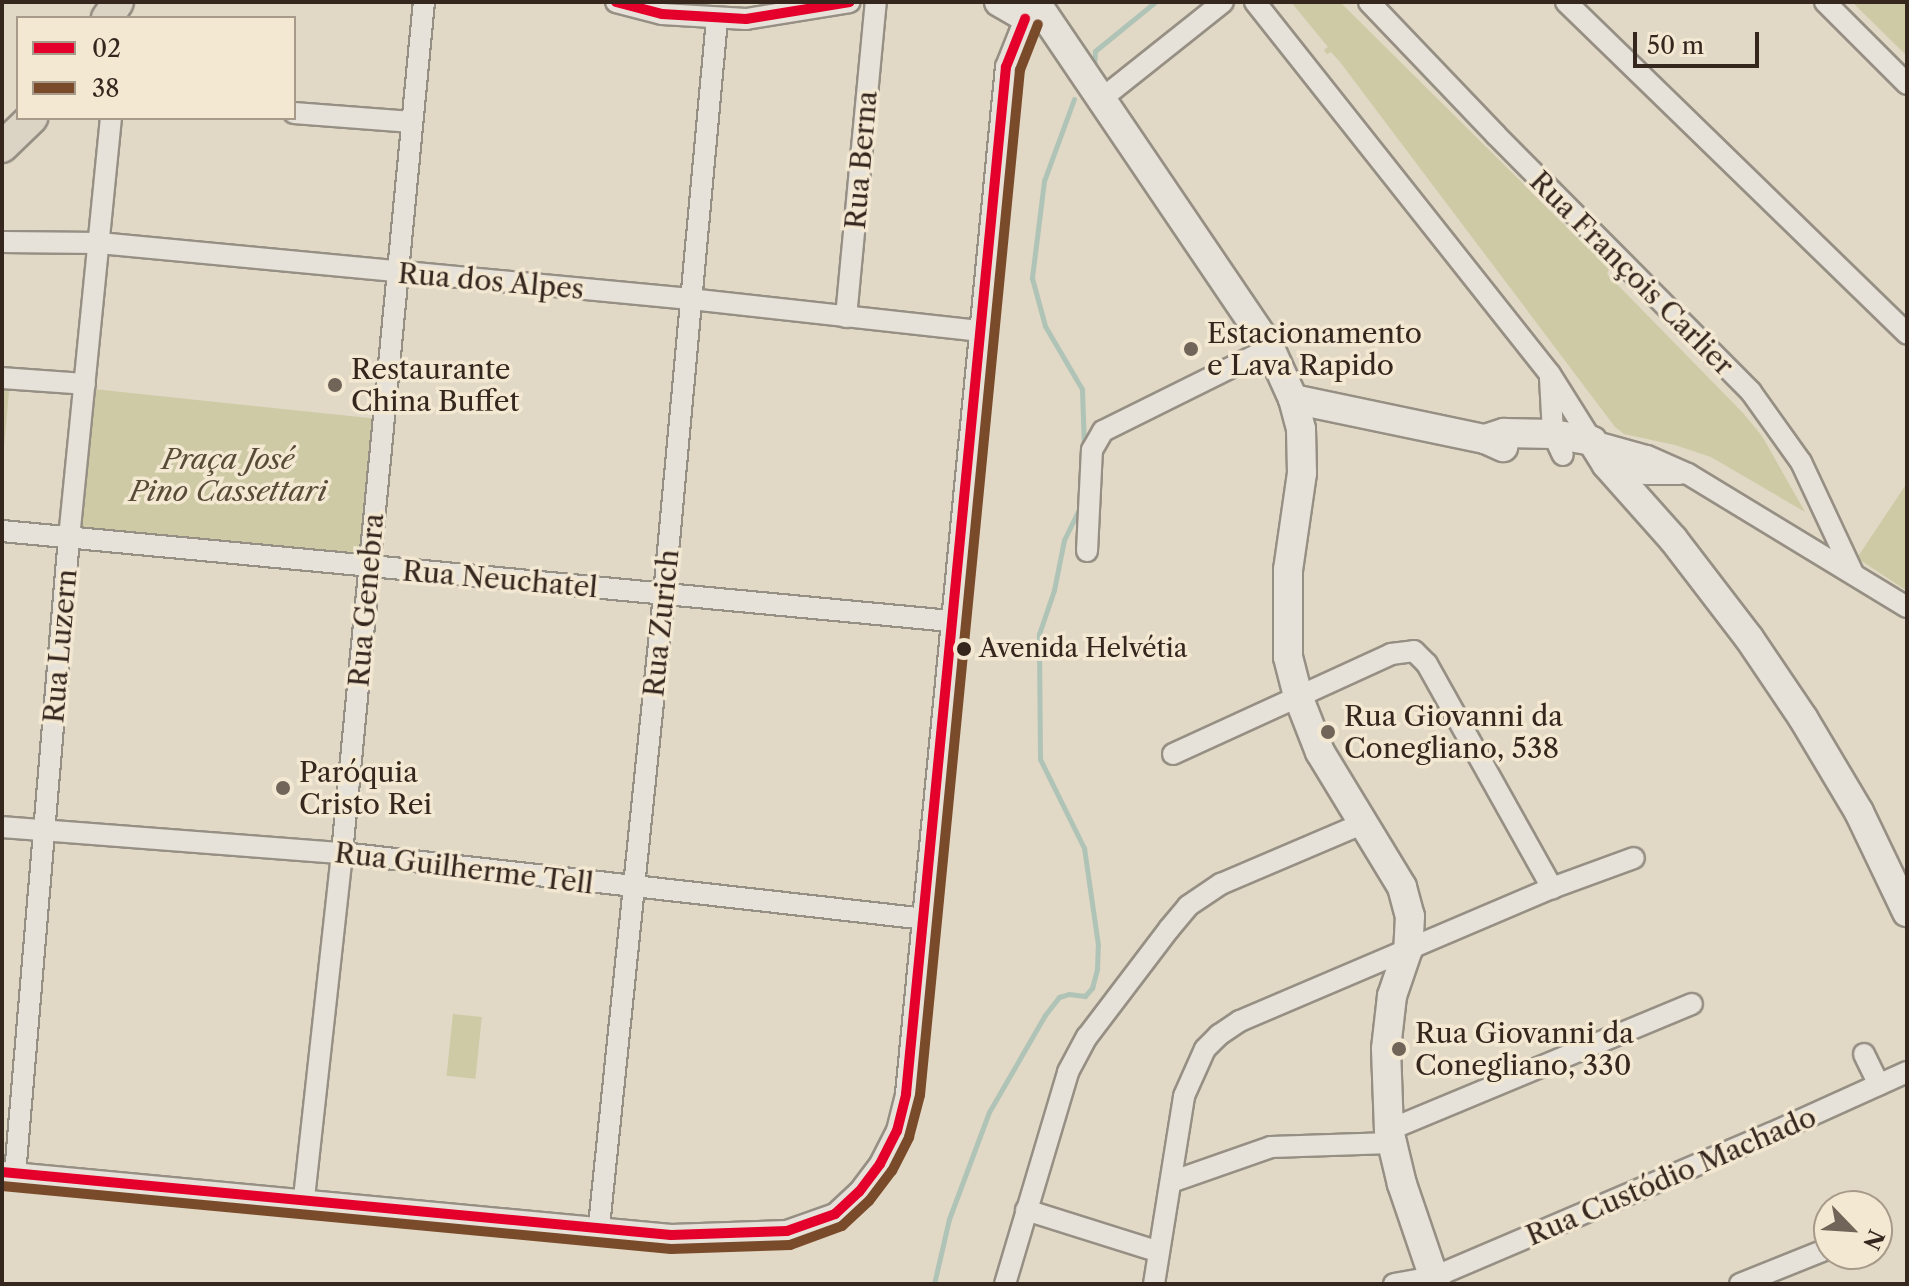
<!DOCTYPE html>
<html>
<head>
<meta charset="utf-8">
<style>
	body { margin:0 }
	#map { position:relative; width:1909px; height:1286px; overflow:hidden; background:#e1d8c5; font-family:"Libre Caslon Text",serif }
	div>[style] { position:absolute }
	.green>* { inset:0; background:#cecaa5; transform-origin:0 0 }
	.stream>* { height:5px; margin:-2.5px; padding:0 2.5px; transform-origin:2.5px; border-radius:2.5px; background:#afc4b7 }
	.roads { filter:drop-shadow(2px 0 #968f84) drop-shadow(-2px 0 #968f84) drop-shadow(0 2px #968f84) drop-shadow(0 -2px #968f84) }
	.street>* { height:20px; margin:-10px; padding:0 10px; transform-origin:10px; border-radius:10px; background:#e7e2d9 }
	.secondary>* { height:28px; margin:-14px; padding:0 14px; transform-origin:14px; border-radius:14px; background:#e7e2d9 }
	.primary>* { height:30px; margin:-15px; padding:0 15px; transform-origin:15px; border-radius:15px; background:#dbd3c4 }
	.bus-1>* { height:10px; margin:-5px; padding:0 5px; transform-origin:5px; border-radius:5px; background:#e4002b }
	.bus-2>* { height:10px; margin:-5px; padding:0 5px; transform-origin:5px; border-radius:5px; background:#7a4b2a }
	.dots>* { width:22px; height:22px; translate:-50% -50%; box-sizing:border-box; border:4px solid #f3e8d2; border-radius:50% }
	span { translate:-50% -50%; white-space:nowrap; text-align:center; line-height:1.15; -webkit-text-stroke:7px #f3e8d2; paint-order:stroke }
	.bus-label { font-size:26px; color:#35261e }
	.left { translate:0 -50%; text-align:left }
	.street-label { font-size:28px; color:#35261e }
	.poi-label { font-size:28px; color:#35261e }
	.park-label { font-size:28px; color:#584c39; font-style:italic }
	.frame { position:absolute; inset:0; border:4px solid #35261e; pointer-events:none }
	.legend { position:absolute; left:16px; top:16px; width:280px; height:104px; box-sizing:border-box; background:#f3e8d2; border:2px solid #a79a8a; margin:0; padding:10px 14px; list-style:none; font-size:24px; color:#35261e }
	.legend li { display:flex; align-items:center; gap:16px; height:40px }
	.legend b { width:40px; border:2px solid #a79a8a }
	.north { position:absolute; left:1813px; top:1190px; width:80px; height:80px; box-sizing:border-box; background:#f3e8d2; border:2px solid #a79a8a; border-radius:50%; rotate:115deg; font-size:22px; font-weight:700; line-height:32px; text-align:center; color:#35261e }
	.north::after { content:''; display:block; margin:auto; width:28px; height:36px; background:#716458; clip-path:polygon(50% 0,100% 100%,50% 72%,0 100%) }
	.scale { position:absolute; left:1633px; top:32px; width:126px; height:36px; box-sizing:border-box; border:4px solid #35261e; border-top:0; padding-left:10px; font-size:24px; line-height:28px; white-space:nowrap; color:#35261e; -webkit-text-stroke:6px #f3e8d2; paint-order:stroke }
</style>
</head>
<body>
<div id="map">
	<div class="green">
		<i style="clip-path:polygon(1291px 2px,1340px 2px,1609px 269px,1607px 274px,1743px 413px,1762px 436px,1805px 512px,1711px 457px,1675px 445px,1624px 434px,1615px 427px,1340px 62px,1331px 52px,1327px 54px,1324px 50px,1328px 47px)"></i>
		<i style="clip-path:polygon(1852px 2px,1907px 2px,1907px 56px)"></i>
		<i style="clip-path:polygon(2px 381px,10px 381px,4px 447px,2px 447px)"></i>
		<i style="left:93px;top:389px;width:285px;height:144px;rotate:6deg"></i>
		<i style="clip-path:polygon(1907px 483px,1907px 591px,1857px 558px)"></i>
		<i style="left:453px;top:1014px;width:29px;height:62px;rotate:6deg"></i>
	</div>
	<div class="stream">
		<i style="left:1094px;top:69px;width:18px;rotate:-87deg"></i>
		<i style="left:1095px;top:51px;width:77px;rotate:-39.2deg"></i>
		<i style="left:1074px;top:99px;width:87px;rotate:110.1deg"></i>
		<i style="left:1044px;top:181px;width:98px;rotate:97.1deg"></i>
		<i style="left:1032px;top:278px;width:50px;rotate:74.8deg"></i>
		<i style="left:1045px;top:326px;width:73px;rotate:59.6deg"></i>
		<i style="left:1082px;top:389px;width:59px;rotate:88.1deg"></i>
		<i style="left:934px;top:1284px;width:67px;rotate:-77deg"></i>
		<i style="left:949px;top:1219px;width:114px;rotate:-69.5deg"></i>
		<i style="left:989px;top:1112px;width:112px;rotate:-60deg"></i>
		<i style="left:1045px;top:1015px;width:23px;rotate:-52deg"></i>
		<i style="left:1059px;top:997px;width:10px;rotate:-17deg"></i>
		<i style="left:1069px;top:994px;width:16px;rotate:7deg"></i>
		<i style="left:1085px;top:996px;width:11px;rotate:-49deg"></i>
		<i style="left:1092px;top:988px;width:20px;rotate:-75deg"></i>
		<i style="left:1097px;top:969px;width:24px;rotate:-88deg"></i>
		<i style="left:1098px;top:945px;width:98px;rotate:-98.2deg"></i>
		<i style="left:1084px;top:848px;width:99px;rotate:-116.3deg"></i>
		<i style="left:1040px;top:759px;width:125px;rotate:-90.5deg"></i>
		<i style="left:1039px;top:634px;width:46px;rotate:-71.2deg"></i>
		<i style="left:1054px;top:590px;width:51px;rotate:-78.7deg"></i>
		<i style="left:1064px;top:540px;width:39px;rotate:-64deg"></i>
	</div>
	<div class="roads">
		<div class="street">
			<i style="left:616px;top:2px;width:48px;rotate:14.6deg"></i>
			<i style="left:662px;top:14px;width:84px;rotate:3.4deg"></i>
			<i style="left:746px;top:19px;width:105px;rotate:-9.3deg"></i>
			<i style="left:1255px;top:2px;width:475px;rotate:51.6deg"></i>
			<i style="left:1550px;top:374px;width:79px;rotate:57.9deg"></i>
			<i style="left:1592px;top:441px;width:57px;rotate:15.3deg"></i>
			<i style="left:1647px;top:456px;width:45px;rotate:23.7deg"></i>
			<i style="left:1688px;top:474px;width:256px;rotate:31.3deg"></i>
			<i style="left:1369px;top:2px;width:184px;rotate:46.3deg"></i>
			<i style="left:1496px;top:135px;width:362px;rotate:45.2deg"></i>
			<i style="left:1751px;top:392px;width:86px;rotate:54.5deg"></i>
			<i style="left:1801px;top:462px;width:123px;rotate:64.9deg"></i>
			<i style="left:1566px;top:2px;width:476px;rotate:44.2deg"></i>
			<i style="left:1825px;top:2px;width:116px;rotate:45deg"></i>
			<i style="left:1100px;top:100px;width:157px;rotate:-38.5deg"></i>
			<i style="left:294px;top:113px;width:118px;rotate:4.4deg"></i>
			<i style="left:2px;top:242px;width:97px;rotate:0.6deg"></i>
			<i style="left:99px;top:243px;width:594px;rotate:5.41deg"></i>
			<i style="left:690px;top:299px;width:292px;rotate:6.3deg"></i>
			<i style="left:846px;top:317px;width:316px;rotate:-84.6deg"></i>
			<i style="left:2px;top:378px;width:83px;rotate:4.1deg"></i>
			<i style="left:1550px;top:378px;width:56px;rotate:86.9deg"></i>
			<i style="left:1553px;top:434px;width:23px;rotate:65deg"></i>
			<i style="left:1607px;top:465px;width:39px;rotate:13deg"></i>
			<i style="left:1645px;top:474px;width:35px"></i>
			<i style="left:2px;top:531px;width:952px;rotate:5.42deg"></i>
			<i style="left:1087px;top:551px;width:101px;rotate:-87.2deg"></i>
			<i style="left:1092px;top:450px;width:22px;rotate:-60deg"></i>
			<i style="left:1103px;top:431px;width:186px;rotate:-26.4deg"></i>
			<i style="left:1173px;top:754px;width:240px;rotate:-24.6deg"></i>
			<i style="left:1391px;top:654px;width:23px;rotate:-7deg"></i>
			<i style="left:1414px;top:651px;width:18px;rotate:45deg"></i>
			<i style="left:1427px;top:664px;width:257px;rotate:60.8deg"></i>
			<i style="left:2px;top:827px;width:341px;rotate:4.4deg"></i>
			<i style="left:342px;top:853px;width:588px;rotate:6.45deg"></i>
			<i style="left:1864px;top:1054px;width:34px;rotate:64deg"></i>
			<i style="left:1389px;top:1130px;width:328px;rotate:-22.6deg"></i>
			<i style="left:2px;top:1172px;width:672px;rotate:5.38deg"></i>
			<i style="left:671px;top:1235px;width:116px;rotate:-2deg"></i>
			<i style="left:787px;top:1231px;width:51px;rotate:-19.5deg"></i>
			<i style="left:835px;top:1214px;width:33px;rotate:-43deg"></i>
			<i style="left:859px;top:1192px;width:35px;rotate:-53deg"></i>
			<i style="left:880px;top:1164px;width:37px;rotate:-63deg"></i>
			<i style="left:897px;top:1131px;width:38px;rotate:-76deg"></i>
			<i style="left:906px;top:1094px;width:1032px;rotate:-84.44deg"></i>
			<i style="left:1006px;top:67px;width:52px;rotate:-68.4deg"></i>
			<i style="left:15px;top:1174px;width:638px;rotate:-85.15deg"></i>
			<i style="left:69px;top:538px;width:422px;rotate:-84.3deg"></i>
			<i style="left:1171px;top:1182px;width:106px;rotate:-19.3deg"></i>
			<i style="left:1271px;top:1147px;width:120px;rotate:-1.9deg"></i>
			<i style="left:304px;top:1198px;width:347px;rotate:-83.7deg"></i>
			<i style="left:342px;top:853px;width:855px;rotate:-84.5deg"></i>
			<i style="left:1026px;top:1210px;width:139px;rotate:17.5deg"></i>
			<i style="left:599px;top:1226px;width:634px;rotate:-84.12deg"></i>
			<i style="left:664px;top:595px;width:578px;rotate:-84.74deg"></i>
			<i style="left:1005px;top:1284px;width:221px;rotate:-73.4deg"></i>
			<i style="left:1068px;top:1072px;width:40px;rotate:-62deg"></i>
			<i style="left:1087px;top:1037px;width:136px;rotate:-52.8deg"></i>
			<i style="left:1169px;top:929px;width:30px;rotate:-50deg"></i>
			<i style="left:1188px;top:906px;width:40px;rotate:-34deg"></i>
			<i style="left:1221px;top:884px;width:153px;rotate:-23.1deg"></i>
			<i style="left:1154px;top:1284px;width:190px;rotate:-80.9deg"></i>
			<i style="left:1184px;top:1096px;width:51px;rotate:-65.9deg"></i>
			<i style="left:1205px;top:1049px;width:20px;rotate:-45deg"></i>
			<i style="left:1219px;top:1035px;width:25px;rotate:-34deg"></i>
			<i style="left:1240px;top:1021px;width:339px;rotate:-23.1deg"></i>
			<i style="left:1552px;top:888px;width:87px;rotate:-20.1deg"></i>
			<i style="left:1394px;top:1284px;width:41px;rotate:-9.9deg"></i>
			<i style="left:1434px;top:1277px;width:367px;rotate:-23.1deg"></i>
			<i style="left:1772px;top:1133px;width:148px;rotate:-24.3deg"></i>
			<i style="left:1740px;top:1284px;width:94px;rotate:-21.9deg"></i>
		</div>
		<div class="secondary">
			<i style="left:999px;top:2px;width:34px;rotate:30deg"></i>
			<i style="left:1028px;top:19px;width:19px;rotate:-65deg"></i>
			<i style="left:1037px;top:4px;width:415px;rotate:55.9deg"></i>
			<i style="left:1270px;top:348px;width:56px;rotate:65.7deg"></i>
			<i style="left:1293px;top:399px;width:31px;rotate:75deg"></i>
			<i style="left:1301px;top:429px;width:44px;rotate:88.7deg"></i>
			<i style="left:1302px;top:473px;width:98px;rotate:98.2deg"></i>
			<i style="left:1288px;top:570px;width:87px;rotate:90deg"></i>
			<i style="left:1288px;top:657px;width:40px;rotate:75.6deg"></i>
			<i style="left:1298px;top:696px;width:60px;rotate:68.6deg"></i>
			<i style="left:1320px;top:752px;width:158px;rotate:58.7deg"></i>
			<i style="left:1402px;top:887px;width:30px;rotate:75deg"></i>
			<i style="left:1410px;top:916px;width:33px;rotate:93deg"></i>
			<i style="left:1408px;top:949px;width:50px;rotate:108.8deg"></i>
			<i style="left:1392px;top:996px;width:53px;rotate:96.5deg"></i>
			<i style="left:1386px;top:1049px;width:81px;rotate:87.9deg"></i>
			<i style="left:1389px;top:1130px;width:56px;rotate:76.5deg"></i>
			<i style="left:1402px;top:1184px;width:106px;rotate:71.2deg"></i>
			<i style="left:1293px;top:399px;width:196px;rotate:11.8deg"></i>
			<i style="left:1485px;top:439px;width:20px;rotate:24deg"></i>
			<i style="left:1485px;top:439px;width:20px;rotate:-18deg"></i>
			<i style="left:1504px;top:433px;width:49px;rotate:1.2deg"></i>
			<i style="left:1553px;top:434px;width:40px;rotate:10deg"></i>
			<i style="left:1592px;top:441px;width:28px;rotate:58deg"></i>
			<i style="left:1607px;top:465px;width:99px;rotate:48.3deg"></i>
			<i style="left:1673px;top:539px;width:125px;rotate:52.5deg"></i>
			<i style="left:1749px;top:638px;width:97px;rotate:56deg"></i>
			<i style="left:1803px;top:718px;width:109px;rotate:59.2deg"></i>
			<i style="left:1859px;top:812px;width:111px;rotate:64.4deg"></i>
		</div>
		<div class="primary">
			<i style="left:107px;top:18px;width:19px;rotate:-55deg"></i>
			<i style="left:2px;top:147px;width:42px;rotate:-44deg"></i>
		</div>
	</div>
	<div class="bus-1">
		<i style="left:616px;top:2px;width:48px;rotate:14.6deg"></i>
		<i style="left:662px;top:14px;width:84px;rotate:3.4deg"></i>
		<i style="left:746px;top:19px;width:105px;rotate:-9.3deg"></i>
		<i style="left:2px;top:1172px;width:672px;rotate:5.38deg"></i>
		<i style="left:671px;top:1235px;width:116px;rotate:-2deg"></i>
		<i style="left:787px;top:1231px;width:51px;rotate:-19.5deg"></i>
		<i style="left:835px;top:1214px;width:33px;rotate:-43deg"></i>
		<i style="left:859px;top:1192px;width:35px;rotate:-53deg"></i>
		<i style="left:880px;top:1164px;width:37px;rotate:-63deg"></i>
		<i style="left:897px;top:1131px;width:38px;rotate:-76deg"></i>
		<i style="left:906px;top:1094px;width:1032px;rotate:-84.44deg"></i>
		<i style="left:1006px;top:67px;width:52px;rotate:-68.4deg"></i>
	</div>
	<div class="bus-2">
		<i style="left:2px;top:1186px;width:672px;rotate:5.38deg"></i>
		<i style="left:671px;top:1249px;width:119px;rotate:-1.9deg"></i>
		<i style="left:790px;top:1245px;width:55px;rotate:-20.1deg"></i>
		<i style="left:842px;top:1226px;width:37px;rotate:-43deg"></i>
		<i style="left:869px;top:1201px;width:38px;rotate:-53deg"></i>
		<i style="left:892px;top:1171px;width:38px;rotate:-63deg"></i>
		<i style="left:909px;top:1137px;width:43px;rotate:-75.3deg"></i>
		<i style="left:920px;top:1095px;width:1030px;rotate:-84.43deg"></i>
		<i style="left:1020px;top:70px;width:49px;rotate:-68.6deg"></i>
	</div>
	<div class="dots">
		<i style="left:1191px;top:349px;background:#716458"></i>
		<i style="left:335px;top:385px;background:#716458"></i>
		<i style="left:964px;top:649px;background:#35261e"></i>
		<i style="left:1328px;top:732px;background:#716458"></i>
		<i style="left:283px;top:788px;background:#716458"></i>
		<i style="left:1399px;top:1049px;background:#716458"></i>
	</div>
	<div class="bus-label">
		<span class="left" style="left:979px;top:649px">Avenida Helvétia</span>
	</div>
	<div class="street-label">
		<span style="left:861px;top:160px;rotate:-85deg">Rua Berna</span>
		<span style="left:1632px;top:273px;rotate:45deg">Rua François Carlier</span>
		<span style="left:491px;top:281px;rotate:5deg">Rua dos Alpes</span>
		<span style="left:500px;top:579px;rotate:5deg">Rua Neuchatel</span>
		<span style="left:366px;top:600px;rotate:-85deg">Rua Genebra</span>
		<span style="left:661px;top:623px;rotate:-84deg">Rua Zurich</span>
		<span style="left:60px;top:646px;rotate:-85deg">Rua Luzern</span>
		<span style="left:464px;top:868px;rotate:7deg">Rua Guilherme Tell</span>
		<span style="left:1671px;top:1176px;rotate:-23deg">Rua Custódio Machado</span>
	</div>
	<div class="poi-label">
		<span class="left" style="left:1207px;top:349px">Estacionamento<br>e Lava Rapido</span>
		<span class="left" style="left:351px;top:385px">Restaurante<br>China Buffet</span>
		<span class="left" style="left:1344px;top:732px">Rua Giovanni da<br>Conegliano, 538</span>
		<span class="left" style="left:299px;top:788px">Paróquia<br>Cristo Rei</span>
		<span class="left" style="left:1415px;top:1049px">Rua Giovanni da<br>Conegliano, 330</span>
	</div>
	<div class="park-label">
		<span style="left:228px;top:475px">Praça José<br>Pino Cassettari</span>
	</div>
	<div class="frame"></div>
	<ul class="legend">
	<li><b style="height:10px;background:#e4002b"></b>02</li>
	<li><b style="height:10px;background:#7a4b2a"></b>38</li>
	</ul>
	<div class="north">N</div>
	<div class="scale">50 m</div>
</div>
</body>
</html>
